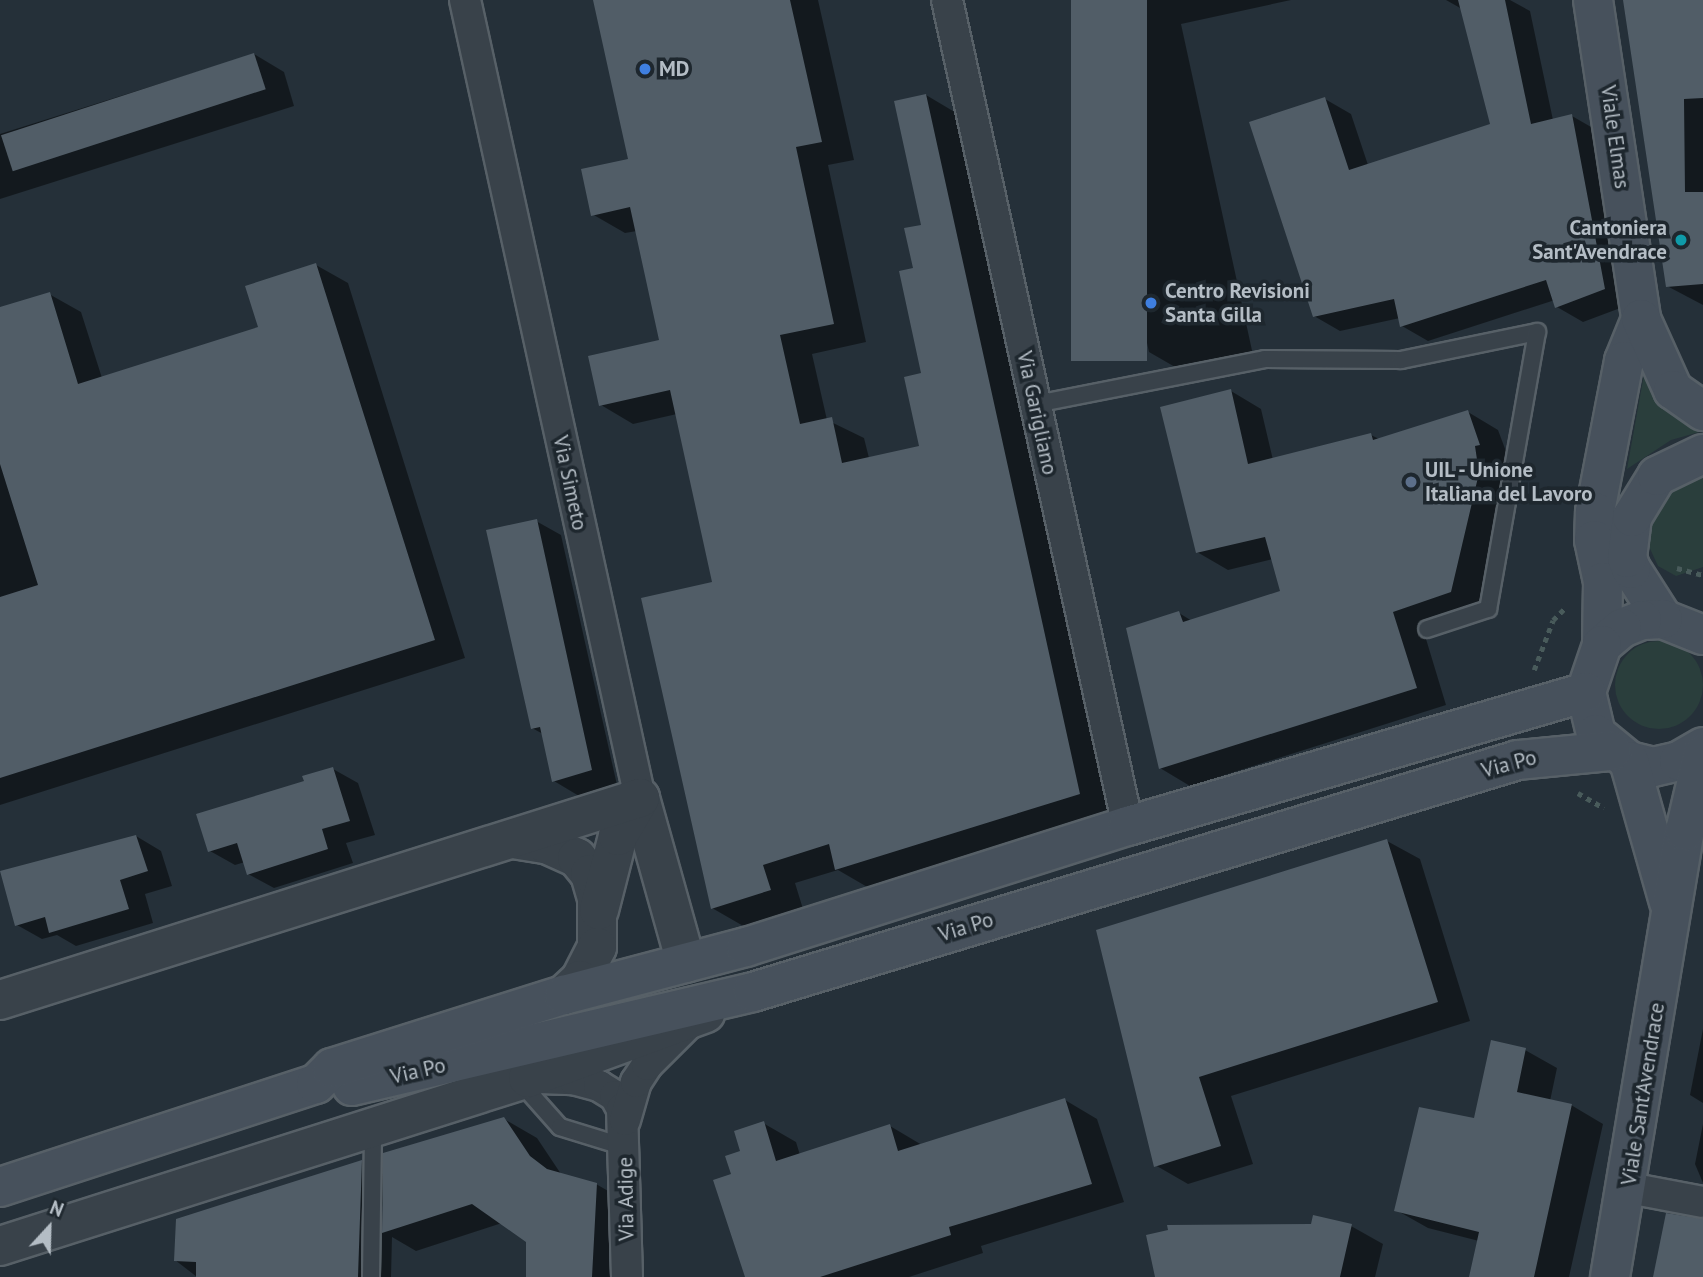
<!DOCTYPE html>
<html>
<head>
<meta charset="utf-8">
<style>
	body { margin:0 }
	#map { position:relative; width:1703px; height:1277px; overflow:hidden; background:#253039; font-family:"PT Sans",sans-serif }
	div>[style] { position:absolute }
	.green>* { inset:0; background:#2a3e3c }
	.round { border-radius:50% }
	.shadow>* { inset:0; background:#0007 }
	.building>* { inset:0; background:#515d67; transform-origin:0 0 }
	.path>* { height:4.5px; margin-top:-2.25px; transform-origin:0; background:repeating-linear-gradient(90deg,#495b5b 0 5px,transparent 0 10px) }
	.roads { filter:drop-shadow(2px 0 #576067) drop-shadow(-2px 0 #576067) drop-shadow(0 2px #576067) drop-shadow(0 -2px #576067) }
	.service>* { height:16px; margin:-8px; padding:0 8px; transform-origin:8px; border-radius:8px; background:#39424a }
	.minor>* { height:30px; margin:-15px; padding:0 15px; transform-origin:15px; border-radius:15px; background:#39424a }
	.tertiary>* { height:38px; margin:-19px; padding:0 19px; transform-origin:19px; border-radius:19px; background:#39424a }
	.secondary>* { height:38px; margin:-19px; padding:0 19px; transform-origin:19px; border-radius:19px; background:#47515c }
	.dots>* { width:19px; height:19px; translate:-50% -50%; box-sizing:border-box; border:4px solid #1e272e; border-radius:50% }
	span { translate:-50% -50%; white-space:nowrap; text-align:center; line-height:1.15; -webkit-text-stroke:7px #1e272e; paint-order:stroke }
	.poi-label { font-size:21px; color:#b4bdc5; font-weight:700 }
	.left { translate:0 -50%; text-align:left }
	.right { translate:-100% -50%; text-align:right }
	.street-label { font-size:21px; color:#b4bdc5 }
	.north { position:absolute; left:14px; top:1193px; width:70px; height:70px; -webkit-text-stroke:5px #1e272e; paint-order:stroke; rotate:22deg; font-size:19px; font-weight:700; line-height:28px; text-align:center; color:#b4bdc5 }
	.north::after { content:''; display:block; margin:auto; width:24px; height:32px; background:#b4bdc5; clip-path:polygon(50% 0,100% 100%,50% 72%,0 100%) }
</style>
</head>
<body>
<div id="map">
	<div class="green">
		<i style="clip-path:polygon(1645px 369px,1703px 431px,1671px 440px,1627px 469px)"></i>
		<i style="clip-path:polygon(1703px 471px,1703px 567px,1676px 576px,1658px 566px,1646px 540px,1652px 517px,1661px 496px)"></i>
		<i class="round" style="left:1615px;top:641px;width:88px;height:88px"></i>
	</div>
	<div class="shadow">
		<i style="clip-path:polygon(595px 0,818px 0,854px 160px,828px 165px,866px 342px,812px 354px,827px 420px,864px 438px,869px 458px,921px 447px,923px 375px,915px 270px,923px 226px,926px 95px,958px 114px,1112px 812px,869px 888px,838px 870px,795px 883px,803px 909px,745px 927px,712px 908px,714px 583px,677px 414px,633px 424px,601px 405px,661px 342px,637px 231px,625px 233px,592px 214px,630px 160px)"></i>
		<i style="clip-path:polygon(1072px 0,1291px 0,1181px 24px,1253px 355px,1182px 371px,1149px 352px)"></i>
		<i style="clip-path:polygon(1446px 0,1510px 0,1530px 11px,1553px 120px,1572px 116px,1598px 131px,1631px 304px,1583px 322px,1557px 307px,1555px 300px,1428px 341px,1402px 326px,1400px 318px,1340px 331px,1314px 316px,1325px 99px,1351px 114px,1368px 165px,1492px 126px,1462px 9px)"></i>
		<i style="clip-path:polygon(1624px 0,1703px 0,1703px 305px,1667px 286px)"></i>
		<i style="clip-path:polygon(254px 54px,284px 72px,294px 106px,0 199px,0 134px)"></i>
		<i style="clip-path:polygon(316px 265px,348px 283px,465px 658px,0 805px,0 309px,49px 294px,81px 312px,102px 378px,260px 328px)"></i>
		<i style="clip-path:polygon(1231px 391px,1261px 409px,1273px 460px,1371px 435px,1379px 439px,1468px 412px,1498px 430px,1510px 462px,1505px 463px,1509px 491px,1481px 609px,1423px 629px,1446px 705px,1190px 786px,1160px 768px,1179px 613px,1192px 621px,1282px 592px,1273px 559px,1228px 570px,1197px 552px)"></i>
		<i style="clip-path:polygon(536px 521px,561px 535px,617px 785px,579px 796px,554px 781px,543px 734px,532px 728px)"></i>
		<i style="clip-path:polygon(333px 769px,358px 783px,375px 835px,346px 843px,353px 863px,274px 888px,248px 874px,245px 862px,235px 865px,210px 851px)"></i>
		<i style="clip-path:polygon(136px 836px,161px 851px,172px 886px,145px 894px,153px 923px,76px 946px,57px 935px,42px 939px,17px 925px)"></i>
		<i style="clip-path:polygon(1387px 841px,1420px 859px,1470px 1021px,1231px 1096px,1253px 1164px,1188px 1184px,1155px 1165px,1098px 931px)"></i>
		<i style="clip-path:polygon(1703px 1029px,1703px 1103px,1690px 1095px)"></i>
		<i style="clip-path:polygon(1525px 1050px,1557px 1068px,1550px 1101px,1571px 1105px,1603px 1124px,1569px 1277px,1471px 1277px,1479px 1241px,1428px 1228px,1396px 1210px,1476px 1120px)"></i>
		<i style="clip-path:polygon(1065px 1100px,1097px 1119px,1124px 1202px,981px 1246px,983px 1253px,909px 1277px,747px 1277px,733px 1175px,742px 1152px,763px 1123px,796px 1142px,800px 1155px,890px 1126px,922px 1145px)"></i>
		<i style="clip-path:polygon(504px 1119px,537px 1138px,561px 1174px,596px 1184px,629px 1203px,625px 1277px,528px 1277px,528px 1241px,502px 1223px,416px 1251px,392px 1237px,391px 1277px,197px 1277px,175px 1260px,362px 1162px,385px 1175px)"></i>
		<i style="clip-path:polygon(1703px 1124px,1703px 1183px,1695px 1164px)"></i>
		<i style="clip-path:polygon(1351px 1226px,1383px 1244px,1375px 1277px,1157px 1277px)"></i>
	</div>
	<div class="building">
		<i style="clip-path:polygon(593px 0,790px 0,822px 142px,796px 147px,834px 324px,780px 335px,800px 424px,832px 417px,842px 463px,919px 446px,904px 377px,921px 373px,899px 271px,913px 268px,904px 228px,921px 225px,894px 101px,926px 94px,1080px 794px,835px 870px,829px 844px,763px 865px,771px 890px,711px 909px,641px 598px,712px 582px,670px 390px,599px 406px,588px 356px,659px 340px,630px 207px,591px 216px,581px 169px,628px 159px)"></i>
		<i style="left:1071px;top:0;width:76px;height:361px"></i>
		<i style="clip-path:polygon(1458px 0,1505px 0,1531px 124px,1572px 114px,1605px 289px,1555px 308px,1546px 280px,1400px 327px,1394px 299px,1313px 317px,1249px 122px,1325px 97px,1349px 170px,1490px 124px)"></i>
		<i style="clip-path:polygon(1623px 0,1703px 0,1703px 98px,1684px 99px,1685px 192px,1703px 192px,1703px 284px,1666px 287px)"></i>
		<i style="left:254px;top:53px;width:38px;height:266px;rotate:72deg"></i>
		<i style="clip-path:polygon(316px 263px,435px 640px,0 778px,0 597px,38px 585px,0 464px,0 307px,50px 292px,78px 384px,258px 327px,245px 286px)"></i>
		<i style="clip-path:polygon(1231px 389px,1248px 464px,1371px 433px,1373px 440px,1468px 410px,1480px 445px,1475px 446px,1479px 473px,1451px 592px,1393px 612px,1417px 688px,1159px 769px,1126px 628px,1179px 611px,1183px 622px,1280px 591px,1265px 537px,1196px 553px,1160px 407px)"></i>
		<i style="clip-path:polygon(537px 519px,592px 770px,552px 782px,540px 727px,531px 729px,486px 530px)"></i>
		<i style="clip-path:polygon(333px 767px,350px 821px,322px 829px,328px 849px,247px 875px,237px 843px,208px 852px,196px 814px,304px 781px,302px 776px)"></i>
		<i style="clip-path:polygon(136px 835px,148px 871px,120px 880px,129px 909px,49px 933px,45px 917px,15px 926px,0 871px)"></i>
		<i style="clip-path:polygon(1387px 839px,1438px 1002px,1199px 1077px,1221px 1146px,1154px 1167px,1096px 930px)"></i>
		<i style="clip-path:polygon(1491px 1040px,1526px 1048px,1517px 1092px,1572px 1104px,1534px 1277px,1469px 1277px,1479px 1232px,1394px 1211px,1419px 1107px,1474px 1118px)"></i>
		<i style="clip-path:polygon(1065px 1098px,1092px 1184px,949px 1227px,951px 1235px,820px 1277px,745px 1277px,713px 1180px,731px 1174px,725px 1156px,740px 1151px,734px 1131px,764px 1121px,776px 1161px,890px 1124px,898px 1151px)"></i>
		<i style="clip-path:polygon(504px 1117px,530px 1156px,547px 1169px,597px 1183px,592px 1277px,526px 1277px,526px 1242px,472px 1204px,382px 1233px,383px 1153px)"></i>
		<i style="clip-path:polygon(362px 1160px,358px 1277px,196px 1277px,196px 1262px,174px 1261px,176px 1219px)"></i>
		<i style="clip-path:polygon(1666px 1213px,1703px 1219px,1703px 1277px,1653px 1277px)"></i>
		<i style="clip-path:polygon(1313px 1215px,1352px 1224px,1340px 1277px,1155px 1277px,1146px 1235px,1168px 1230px,1167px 1225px,1311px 1224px)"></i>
	</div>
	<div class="path">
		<i style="left:1677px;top:568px;width:27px;rotate:15deg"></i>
		<i style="left:1534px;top:670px;width:53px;rotate:-69.2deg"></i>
		<i style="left:1553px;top:620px;width:18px;rotate:-45deg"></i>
		<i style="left:1578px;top:793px;width:30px;rotate:30deg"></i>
	</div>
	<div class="roads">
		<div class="service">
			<i style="left:1036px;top:404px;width:233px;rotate:-11.1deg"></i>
			<i style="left:1265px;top:359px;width:136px;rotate:0.4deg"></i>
			<i style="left:1401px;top:360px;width:139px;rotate:-11.6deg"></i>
			<i style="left:1537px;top:332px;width:281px;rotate:100deg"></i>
			<i style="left:1488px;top:609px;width:64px;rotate:161.8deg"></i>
			<i style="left:520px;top:1082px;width:60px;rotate:48.4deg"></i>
			<i style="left:560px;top:1127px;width:68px;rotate:17.1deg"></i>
			<i style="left:371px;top:1277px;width:149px;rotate:-89.2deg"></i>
		</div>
		<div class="minor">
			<i style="left:465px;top:0;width:817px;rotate:77.63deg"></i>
			<i style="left:947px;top:0;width:846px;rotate:77.64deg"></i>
			<i style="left:540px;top:1078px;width:33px;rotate:2deg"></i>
			<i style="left:573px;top:1079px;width:27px;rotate:15deg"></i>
			<i style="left:599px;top:1086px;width:19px;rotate:32deg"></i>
			<i style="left:615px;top:1096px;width:15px;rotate:62deg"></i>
			<i style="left:622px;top:1109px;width:168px;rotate:88.3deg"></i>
			<i style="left:625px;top:1120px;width:40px;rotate:-74deg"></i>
			<i style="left:636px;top:1082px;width:20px;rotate:-57deg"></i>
			<i style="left:647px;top:1065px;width:65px;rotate:-45deg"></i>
			<i style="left:1629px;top:1188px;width:75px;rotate:10.7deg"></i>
		</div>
		<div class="tertiary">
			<i style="left:640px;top:798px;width:171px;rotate:74.4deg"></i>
			<i style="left:513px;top:839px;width:33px;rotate:9deg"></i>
			<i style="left:546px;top:844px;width:34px;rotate:24deg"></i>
			<i style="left:577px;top:858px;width:21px;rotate:51deg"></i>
			<i style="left:590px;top:874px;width:26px;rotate:74deg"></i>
			<i style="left:597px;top:899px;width:48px;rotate:90deg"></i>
			<i style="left:597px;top:947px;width:37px;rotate:117deg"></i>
			<i style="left:580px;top:980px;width:22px;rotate:137deg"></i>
			<i style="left:599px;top:910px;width:76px;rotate:-75.6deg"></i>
			<i style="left:618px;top:836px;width:44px;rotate:-59.9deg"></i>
			<i style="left:0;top:1000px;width:671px;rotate:-17.52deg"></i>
			<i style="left:0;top:1246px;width:554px;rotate:-17.65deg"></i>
			<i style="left:528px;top:1078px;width:189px;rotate:-20.1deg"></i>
		</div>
		<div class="secondary">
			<i style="left:1593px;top:0;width:323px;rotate:81.4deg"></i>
			<i style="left:1641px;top:319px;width:45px;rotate:112deg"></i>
			<i style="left:1624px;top:361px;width:154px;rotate:100.9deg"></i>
			<i style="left:1595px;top:512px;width:28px;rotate:92deg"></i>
			<i style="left:1594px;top:540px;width:43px;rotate:77.9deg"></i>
			<i style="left:1603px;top:582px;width:63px;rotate:90.9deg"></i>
			<i style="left:1641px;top:319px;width:78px;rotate:65.7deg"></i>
			<i style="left:1673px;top:390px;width:37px;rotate:35deg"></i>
			<i style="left:1663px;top:619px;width:59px;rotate:-122.6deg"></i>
			<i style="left:1631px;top:569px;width:12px;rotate:-110deg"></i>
			<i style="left:1627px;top:558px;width:41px;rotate:-83deg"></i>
			<i style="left:1632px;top:517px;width:48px;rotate:-58.6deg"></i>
			<i style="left:1657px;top:476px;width:51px;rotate:-25.6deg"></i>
			<i style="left:1703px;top:635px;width:43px;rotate:-158.2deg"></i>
			<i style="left:1663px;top:619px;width:21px;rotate:177deg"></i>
			<i style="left:1642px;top:620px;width:22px;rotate:158deg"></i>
			<i style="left:1622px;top:628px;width:26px;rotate:140deg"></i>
			<i style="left:1602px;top:645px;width:50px;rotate:108.8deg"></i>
			<i style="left:1586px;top:692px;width:43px;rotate:76.6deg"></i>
			<i style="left:1596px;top:734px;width:43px;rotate:39.3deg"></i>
			<i style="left:1629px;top:761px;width:25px;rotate:14deg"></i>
			<i style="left:1653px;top:767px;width:27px;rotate:-13deg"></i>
			<i style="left:1679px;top:761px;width:28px;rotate:-30deg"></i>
			<i style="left:1629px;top:761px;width:147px;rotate:74.2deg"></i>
			<i style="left:352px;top:1086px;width:412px;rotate:-13.2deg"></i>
			<i style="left:753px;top:992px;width:799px;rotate:-16.87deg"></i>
			<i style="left:1518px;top:760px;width:94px;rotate:-5.5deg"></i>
			<i style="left:0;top:1187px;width:332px;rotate:-18.1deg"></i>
			<i style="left:316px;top:1084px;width:23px;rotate:-45deg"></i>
			<i style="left:332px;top:1068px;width:243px;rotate:-17.5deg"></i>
			<i style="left:564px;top:995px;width:188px;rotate:-14.8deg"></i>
			<i style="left:746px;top:947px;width:401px;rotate:-17.6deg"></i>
			<i style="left:1128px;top:826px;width:477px;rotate:-16.3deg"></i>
			<i style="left:1610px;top:1277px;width:452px;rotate:-80.5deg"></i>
			<i style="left:1685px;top:831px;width:79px;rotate:-76.8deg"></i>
		</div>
	</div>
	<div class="dots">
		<i style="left:645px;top:69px;background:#3f7fe0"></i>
		<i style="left:1681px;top:240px;background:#0f9aa8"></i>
		<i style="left:1151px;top:303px;background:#3f7fe0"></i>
		<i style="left:1411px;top:482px;background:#5c6f8a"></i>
	</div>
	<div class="poi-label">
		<span class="left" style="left:659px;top:69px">MD</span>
		<span class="right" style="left:1667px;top:240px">Cantoniera<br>Sant'Avendrace</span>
		<span class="left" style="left:1165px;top:303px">Centro Revisioni<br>Santa Gilla</span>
		<span class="left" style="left:1425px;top:482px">UIL - Unione<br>Italiana del Lavoro</span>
	</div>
	<div class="street-label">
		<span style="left:1615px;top:137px;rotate:82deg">Viale Elmas</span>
		<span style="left:1037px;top:413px;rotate:78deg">Via Garigliano</span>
		<span style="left:570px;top:483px;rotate:78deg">Via Simeto</span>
		<span style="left:1509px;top:764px;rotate:-15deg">Via Po</span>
		<span style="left:966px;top:927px;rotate:-17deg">Via Po</span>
		<span style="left:418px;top:1071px;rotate:-13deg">Via Po</span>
		<span style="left:1643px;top:1094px;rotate:-81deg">Viale Sant'Avendrace</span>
		<span style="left:626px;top:1199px;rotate:-91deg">Via Adige</span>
	</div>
	<div class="north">N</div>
</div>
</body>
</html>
